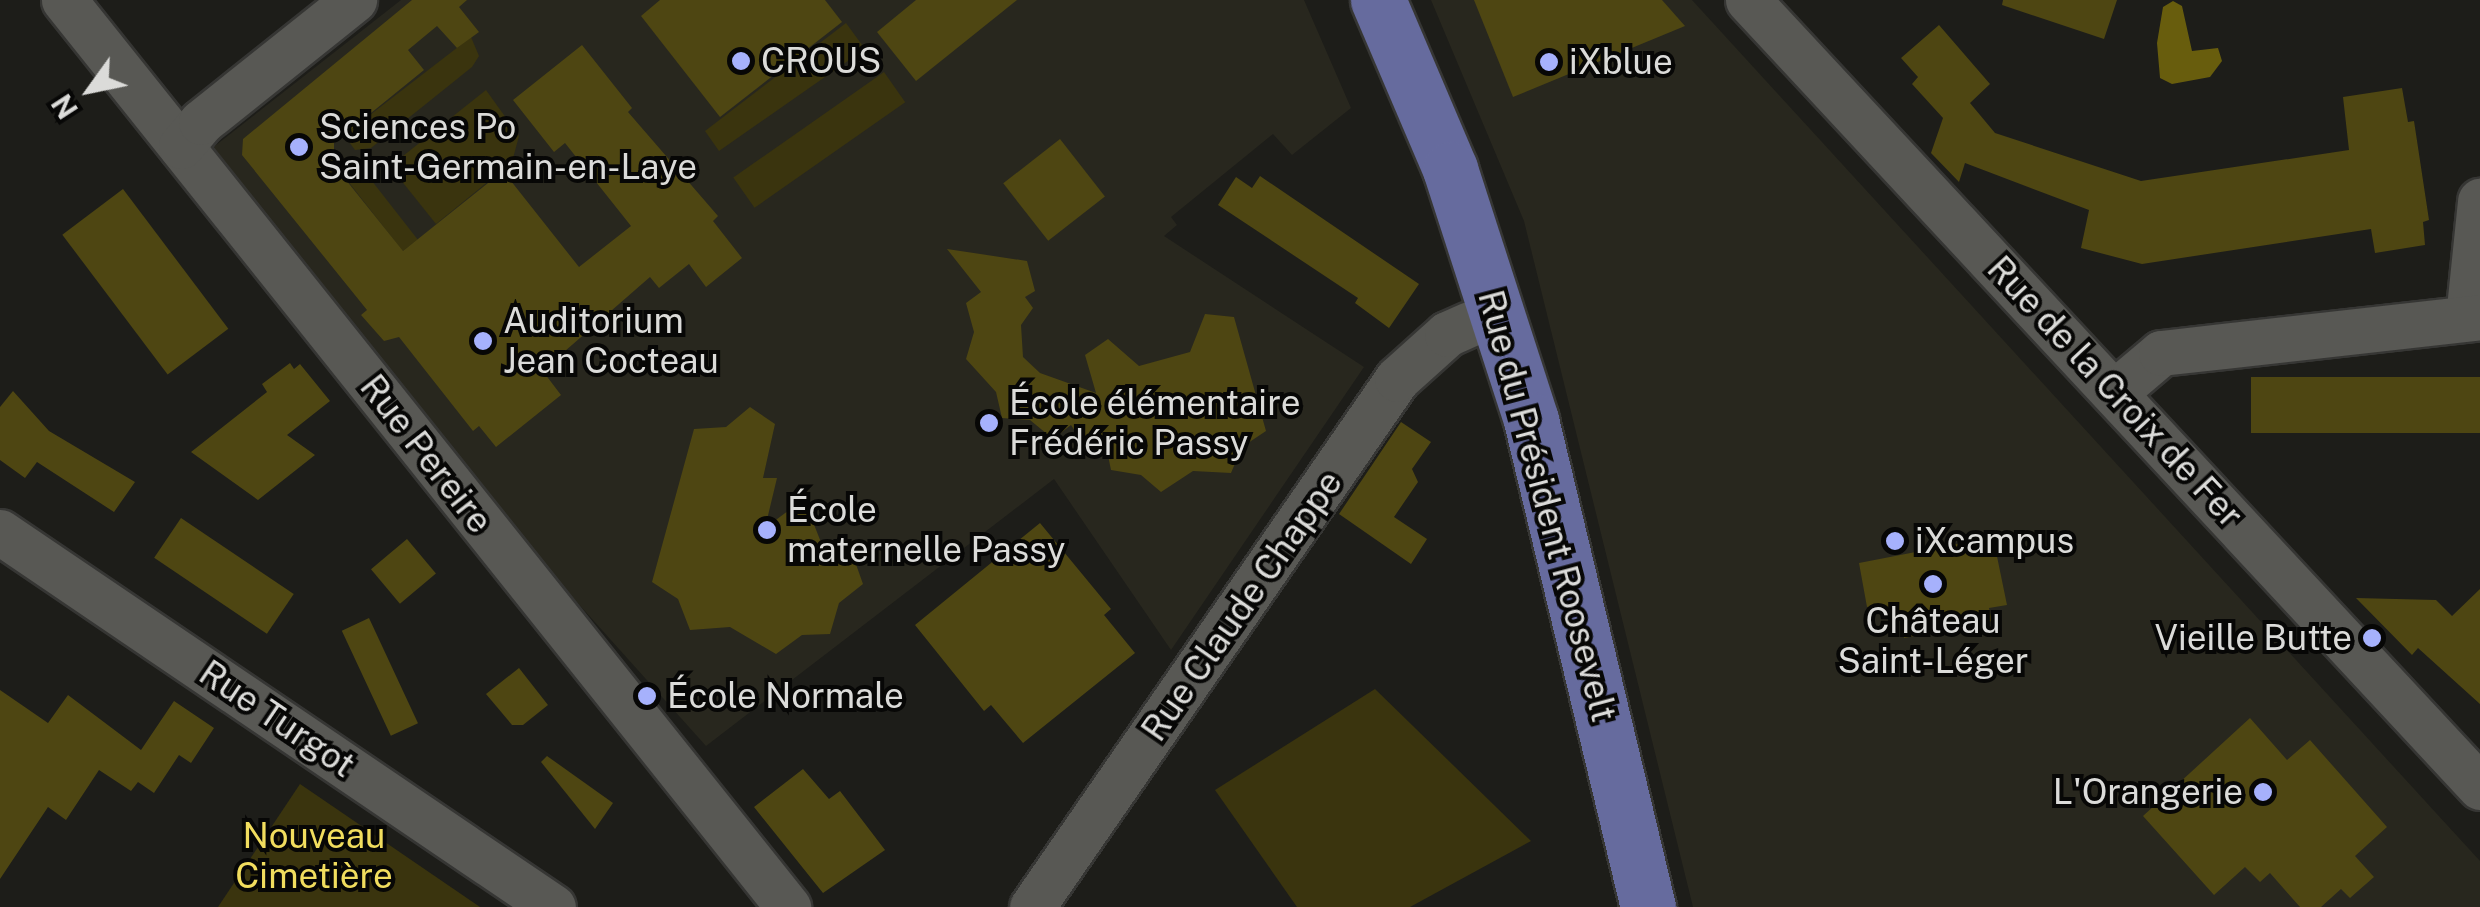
<!DOCTYPE html>
<html>
<head>
<meta charset="utf-8">
<style>
	body { margin:0 }
	#map { position:relative; width:2480px; height:907px; overflow:hidden; background:#1d1d19; font-family:"Public Sans",sans-serif }
	div>[style] { position:absolute }
	.built>* { inset:0; background:#28271e }
	.green>* { inset:0; background:#3a340e; transform-origin:0 0 }
	.water>* { inset:0; background:#685d0d }
	.building>* { inset:0; background:#4e4612; transform-origin:0 0 }
	.roads { filter:drop-shadow(2px 0 #363634) drop-shadow(-2px 0 #363634) drop-shadow(0 2px #363634) drop-shadow(0 -2px #363634) }
	.minor>* { height:45px; margin:-22.5px; padding:0 22.5px; transform-origin:22.5px; border-radius:22.5px; background:#585854 }
	.major>* { height:55px; margin:-27.5px; padding:0 27.5px; transform-origin:27.5px; border-radius:27.5px; background:#666b9e }
	.dots>* { width:28px; height:28px; translate:-50% -50%; box-sizing:border-box; border:5px solid #070706; border-radius:50% }
	span { translate:-50% -50%; white-space:nowrap; text-align:center; line-height:1.15; -webkit-text-stroke:8px #070706; paint-order:stroke }
	.poi-label { font-size:35px; color:#dbdbd9 }
	.left { translate:0 -50%; text-align:left }
	.right { translate:-100% -50%; text-align:right }
	.street-label { font-size:35px; color:#dbdbd9 }
	.park-label { font-size:35px; color:#f1dd5e }
	.north { position:absolute; left:40px; top:40px; width:100px; height:100px; -webkit-text-stroke:8px #070706; paint-order:stroke; rotate:237deg; font-size:28px; font-weight:700; line-height:40px; text-align:center; color:#dbdbd9 }
	.north::after { content:''; display:block; margin:auto; width:35px; height:45px; background:#dbdbd9; clip-path:polygon(50% 0,100% 100%,50% 72%,0 100%) }
</style>
</head>
<body>
<div id="map">
	<div class="built">
		<i style="clip-path:polygon(401px 0,1304px 0,1351px 108px,1292px 155px,1273px 134px,1171px 217px,1177px 225px,1164px 236px,1364px 367px,1171px 650px,1054px 479px,706px 746px,514px 532px,211px 149px)"></i>
		<i style="clip-path:polygon(1431px 0,1692px 0,2480px 861px,2480px 907px,1693px 907px,1524px 221px)"></i>
	</div>
	<div class="green">
		<i style="clip-path:polygon(846px 23px,865px 49px,719px 151px,705px 131px)"></i>
		<i style="clip-path:polygon(471px 37px,479px 56px,472px 67px,371px 148px,355px 150px,344px 135px)"></i>
		<i style="left:884px;top:72px;width:37px;height:184px;rotate:55deg"></i>
		<i style="clip-path:polygon(486px 90px,519px 136px,512px 162px,436px 224px,396px 174px,398px 160px)"></i>
		<i style="left:361px;top:167px;width:92px;height:19px;rotate:52deg"></i>
		<i style="clip-path:polygon(1375px 689px,1531px 841px,1410px 907px,1297px 907px,1215px 790px)"></i>
		<i style="clip-path:polygon(300px 784px,363px 827px,480px 907px,218px 907px)"></i>
	</div>
	<div class="water">
		<i style="clip-path:polygon(2173px 1px,2182px 6px,2192px 51px,2218px 48px,2222px 61px,2210px 77px,2172px 84px,2160px 78px,2157px 43px,2163px 7px)"></i>
	</div>
	<div class="building">
		<i style="clip-path:polygon(412px 0,467px 0,459px 7px,479px 32px,457px 48px,437px 26px,408px 50px,424px 70px,334px 143px,334px 165px,403px 251px,503px 171px,579px 267px,631px 226px,565px 143px,554px 152px,513px 100px,582px 45px,632px 108px,628px 112px,718px 216px,713px 221px,742px 258px,706px 287px,689px 264px,659px 288px,650px 277px,549px 365px,545px 374px,561px 395px,496px 447px,479px 426px,473px 431px,399px 337px,384px 341px,361px 315px,367px 310px,242px 155px,243px 139px)"></i>
		<i style="clip-path:polygon(660px 0,825px 0,842px 22px,720px 117px,641px 16px)"></i>
		<i style="clip-path:polygon(916px 0,1017px 0,916px 81px,877px 32px)"></i>
		<i style="clip-path:polygon(1474px 0,1662px 0,1685px 26px,1513px 97px)"></i>
		<i style="clip-path:polygon(2003px 0,2117px 0,2104px 39px,2002px 5px)"></i>
		<i style="clip-path:polygon(1939px 25px,1990px 84px,1970px 103px,1995px 133px,2141px 181px,2349px 150px,2343px 97px,2402px 88px,2408px 122px,2414px 121px,2429px 220px,2423px 222px,2425px 245px,2375px 253px,2371px 229px,2142px 264px,2081px 248px,2089px 210px,1965px 163px,1959px 182px,1931px 153px,1943px 118px,1912px 84px,1918px 77px,1901px 58px)"></i>
		<i style="left:1060px;top:139px;width:73px;height:72px;rotate:52deg"></i>
		<i style="clip-path:polygon(1260px 176px,1419px 284px,1389px 328px,1355px 303px,1358px 298px,1218px 205px,1236px 177px,1252px 188px)"></i>
		<i style="left:123px;top:189px;width:175px;height:76px;rotate:53deg"></i>
		<i style="clip-path:polygon(947px 249px,1027px 261px,1035px 291px,1025px 297px,1033px 308px,1021px 325px,1023px 357px,1040px 373px,1096px 393px,1085px 355px,1108px 339px,1139px 366px,1190px 352px,1205px 314px,1234px 317px,1266px 431px,1242px 447px,1231px 473px,1193px 471px,1161px 492px,1141px 475px,1111px 470px,1104px 436px,1086px 448px,1071px 425px,1053px 439px,1030px 420px,1002px 418px,996px 392px,966px 359px,974px 332px,966px 303px,981px 292px)"></i>
		<i style="clip-path:polygon(290px 363px,294px 369px,300px 364px,330px 401px,287px 435px,315px 455px,258px 500px,191px 452px,267px 392px,262px 384px)"></i>
		<i style="left:2480px;top:377px;width:56px;height:229px;rotate:90deg"></i>
		<i style="clip-path:polygon(13px 391px,49px 431px,135px 482px,114px 512px,37px 462px,25px 478px,0 460px,0 407px)"></i>
		<i style="clip-path:polygon(750px 407px,775px 424px,763px 478px,777px 478px,765px 528px,804px 499px,826px 555px,852px 553px,863px 584px,839px 603px,830px 634px,802px 635px,776px 654px,730px 627px,690px 630px,678px 599px,652px 582px,694px 429px,726px 427px)"></i>
		<i style="clip-path:polygon(1401px 422px,1431px 442px,1412px 469px,1418px 482px,1394px 517px,1427px 539px,1411px 564px,1339px 514px)"></i>
		<i style="left:181px;top:518px;width:136px;height:48px;rotate:34deg"></i>
		<i style="clip-path:polygon(1040px 523px,1111px 609px,1104px 615px,1135px 653px,1023px 743px,991px 705px,984px 711px,915px 625px)"></i>
		<i style="clip-path:polygon(1993px 537px,2007px 605px,1989px 608px,1992px 621px,1904px 638px,1900px 615px,1884px 618px,1882px 605px,1867px 607px,1859px 563px)"></i>
		<i style="left:407px;top:539px;width:45px;height:47px;rotate:50deg"></i>
		<i style="clip-path:polygon(2480px 589px,2480px 704px,2418px 648px,2412px 655px,2356px 598px,2436px 600px,2452px 616px)"></i>
		<i style="left:369px;top:618px;width:116px;height:30px;rotate:65deg"></i>
		<i style="clip-path:polygon(519px 668px,548px 705px,523px 725px,512px 725px,486px 694px)"></i>
		<i style="clip-path:polygon(0 690px,48px 723px,68px 695px,141px 750px,174px 701px,214px 728px,191px 763px,179px 755px,154px 793px,138px 782px,131px 791px,99px 770px,66px 820px,48px 807px,0 879px)"></i>
		<i style="clip-path:polygon(2250px 718px,2287px 760px,2310px 740px,2387px 827px,2355px 856px,2374px 877px,2350px 898px,2341px 889px,2321px 907px,2300px 907px,2270px 873px,2260px 882px,2245px 867px,2214px 895px,2143px 816px)"></i>
		<i style="clip-path:polygon(547px 756px,613px 803px,595px 829px,541px 762px)"></i>
		<i style="clip-path:polygon(803px 769px,829px 799px,840px 791px,885px 850px,823px 893px,754px 807px)"></i>
	</div>
	<div class="roads">
		<div class="minor">
			<i style="left:64px;top:0;width:1161px;rotate:51.4deg"></i>
			<i style="left:1748px;top:0;width:1075px;rotate:47.07deg"></i>
			<i style="left:181px;top:146px;width:31px;rotate:-50deg"></i>
			<i style="left:201px;top:122px;width:196px;rotate:-38.6deg"></i>
			<i style="left:2468px;top:318px;width:118px;rotate:-84.1deg"></i>
			<i style="left:2116px;top:391px;width:59px;rotate:-40.2deg"></i>
			<i style="left:2161px;top:353px;width:321px;rotate:-6.4deg"></i>
			<i style="left:0;top:532px;width:668px;rotate:34.14deg"></i>
			<i style="left:1032px;top:907px;width:642px;rotate:-55.34deg"></i>
			<i style="left:1397px;top:379px;width:67px;rotate:-42deg"></i>
			<i style="left:1447px;top:334px;width:24px;rotate:-24deg"></i>
		</div>
		<div class="major">
			<i style="left:1378px;top:0;width:184px;rotate:66.9deg"></i>
			<i style="left:1450px;top:169px;width:264px;rotate:72.1deg"></i>
			<i style="left:1531px;top:420px;width:501px;rotate:76.49deg"></i>
		</div>
	</div>
	<div class="dots">
		<i style="left:741px;top:61px;background:#a6b1fc"></i>
		<i style="left:1549px;top:62px;background:#a6b1fc"></i>
		<i style="left:299px;top:147px;background:#a6b1fc"></i>
		<i style="left:483px;top:341px;background:#a6b1fc"></i>
		<i style="left:989px;top:423px;background:#a6b1fc"></i>
		<i style="left:767px;top:530px;background:#a6b1fc"></i>
		<i style="left:1895px;top:541px;background:#a6b1fc"></i>
		<i style="left:1933px;top:584px;background:#a6b1fc"></i>
		<i style="left:2372px;top:638px;background:#a6b1fc"></i>
		<i style="left:647px;top:696px;background:#a6b1fc"></i>
		<i style="left:2263px;top:792px;background:#a6b1fc"></i>
	</div>
	<div class="poi-label">
		<span class="left" style="left:761px;top:61px">CROUS</span>
		<span class="left" style="left:1569px;top:62px">iXblue</span>
		<span class="left" style="left:319px;top:147px">Sciences Po<br>Saint-Germain-en-Laye</span>
		<span class="left" style="left:503px;top:341px">Auditorium<br>Jean Cocteau</span>
		<span class="left" style="left:1009px;top:423px">École élémentaire<br>Frédéric Passy</span>
		<span class="left" style="left:787px;top:530px">École<br>maternelle Passy</span>
		<span class="left" style="left:1915px;top:541px">iXcampus</span>
		<span style="left:1933px;top:641px">Château<br>Saint-Léger</span>
		<span class="right" style="left:2352px;top:638px">Vieille Butte</span>
		<span class="left" style="left:667px;top:696px">École Normale</span>
		<span class="right" style="left:2243px;top:792px">L'Orangerie</span>
	</div>
	<div class="street-label">
		<span style="left:2115px;top:392px;rotate:47deg">Rue de la Croix de Fer</span>
		<span style="left:426px;top:454px;rotate:52deg">Rue Pereire</span>
		<span style="left:1547px;top:506px;rotate:75deg">Rue du Président Roosevelt</span>
		<span style="left:1242px;top:606px;rotate:-55deg">Rue Claude Chappe</span>
		<span style="left:277px;top:719px;rotate:34deg">Rue Turgot</span>
	</div>
	<div class="park-label">
		<span style="left:314px;top:856px">Nouveau<br>Cimetière</span>
	</div>
	<div class="north">N</div>
</div>
</body>
</html>
